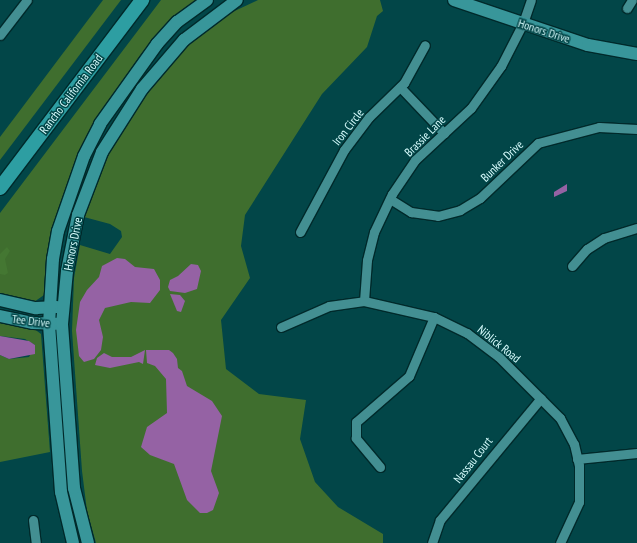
<!DOCTYPE html>
<html>
<head>
<meta charset="utf-8">
<style>
	body { margin:0 }
	#map { position:relative; width:637px; height:543px; overflow:hidden; background:#024648; font-family:"PT Sans Narrow",sans-serif }
	div>[style] { position:absolute }
	.green>* { inset:0; background:#3f6e2e }
	.forest>* { inset:0; background:#447732 }
	.water>* { inset:0; background:#9562a4 }
	.roads { filter:drop-shadow(1px 0 #002a2b) drop-shadow(-1px 0 #002a2b) drop-shadow(0 1px #002a2b) drop-shadow(0 -1px #002a2b) }
	.street>* { height:9px; margin:-4.5px; padding:0 4.5px; transform-origin:4.5px; border-radius:4.5px; background:#438f92 }
	.secondary>* { height:12px; margin:-6px; padding:0 6px; transform-origin:6px; border-radius:6px; background:#38969a }
	.primary>* { height:14px; margin:-7px; padding:0 7px; transform-origin:7px; border-radius:7px; background:#2d9ea2 }
	span { translate:-50% -50%; white-space:nowrap; text-align:center; line-height:1.15; -webkit-text-stroke:3px #024648; paint-order:stroke }
	.street-label { font-size:12px; color:#d8fdfe }
</style>
</head>
<body>
<div id="map">
	<div class="green">
		<i style="clip-path:polygon(103px 0,121px 0,0 160px,0 137px)"></i>
		<i style="clip-path:polygon(161px 0,200px 0,156px 36px,141px 54px,98px 116px,79px 151px,52px 230px,44px 295px,34px 302px,0 296px,0 213px)"></i>
		<i style="clip-path:polygon(258px 0,380px 0,383px 11px,377px 16px,367px 47px,322px 94px,245px 215px,241px 246px,250px 278px,221px 320px,226px 369px,259px 394px,306px 400px,300px 439px,315px 482px,338px 507px,383px 534px,383px 543px,96px 543px,87px 511px,82px 471px,72px 331px,74px 278px,80px 245px,110px 254px,122px 237px,121px 231px,110px 224px,84px 217px,88px 201px,115px 140px,161px 73px,189px 42px,226px 15px)"></i>
		<i style="clip-path:polygon(0 323px,33px 328px,41px 334px,50px 452px,0 462px,0 355px,9px 359px,29px 357px,35px 345px,25px 339px,0 336px)"></i>
	</div>
	<div class="forest">
		<i style="clip-path:polygon(7px 247px,10px 251px,5px 259px,8px 273px,5px 275px,0 274px,0 254px)"></i>
	</div>
	<div class="water">
		<i style="clip-path:polygon(567px 184px,567px 191px,554px 197px,554px 192px)"></i>
		<i style="clip-path:polygon(117px 258px,125px 259px,135px 267px,154px 269px,160px 280px,160px 290px,150px 303px,131px 302px,105px 308px,99px 320px,103px 337px,101px 350px,94px 359px,84px 362px,79px 356px,76px 330px,80px 302px,87px 290px,99px 277px,102px 266px)"></i>
		<i style="clip-path:polygon(191px 264px,198px 265px,201px 271px,197px 289px,185px 293px,170px 291px,168px 287px,170px 280px,178px 276px)"></i>
		<i style="clip-path:polygon(170px 294px,180px 295px,185px 301px,181px 312px,177px 311px)"></i>
		<i style="clip-path:polygon(0 336px,29px 341px,35px 345px,35px 354px,9px 359px,0 355px)"></i>
		<i style="clip-path:polygon(145px 350px,143px 364px,139px 362px,110px 368px,95px 365px,97px 358px,104px 353px,112px 357px,131px 357px)"></i>
		<i style="clip-path:polygon(146px 350px,169px 350px,173px 353px,177px 359px,178px 368px,182px 371px,187px 386px,212px 401px,222px 416px,211px 471px,219px 493px,213px 510px,207px 513px,200px 513px,187px 500px,174px 464px,150px 455px,141px 447px,147px 427px,167px 413px,166px 379px,155px 366px,147px 363px)"></i>
	</div>
	<div class="roads">
		<div class="street">
			<i style="left:627px;top:8px;width:9px;rotate:-58deg"></i>
			<i style="left:0;top:35px;width:44px;rotate:-52.4deg"></i>
			<i style="left:400px;top:87px;width:64px;rotate:46.3deg"></i>
			<i style="left:390px;top:199px;width:25px;rotate:32deg"></i>
			<i style="left:411px;top:212px;width:27px;rotate:8deg"></i>
			<i style="left:438px;top:216px;width:23px;rotate:-15deg"></i>
			<i style="left:460px;top:210px;width:23px;rotate:-31deg"></i>
			<i style="left:480px;top:198px;width:80px;rotate:-43.5deg"></i>
			<i style="left:538px;top:143px;width:63px;rotate:-14.7deg"></i>
			<i style="left:599px;top:127px;width:38px;rotate:3deg"></i>
			<i style="left:300px;top:232px;width:93px;rotate:-61.8deg"></i>
			<i style="left:344px;top:150px;width:41px;rotate:-52.9deg"></i>
			<i style="left:369px;top:117px;width:49px;rotate:-44.2deg"></i>
			<i style="left:404px;top:83px;width:43px;rotate:-61.1deg"></i>
			<i style="left:572px;top:266px;width:23px;rotate:-49deg"></i>
			<i style="left:587px;top:249px;width:20px;rotate:-33deg"></i>
			<i style="left:604px;top:238px;width:34px;rotate:-17deg"></i>
			<i style="left:364px;top:301px;width:41px;rotate:-85.8deg"></i>
			<i style="left:367px;top:260px;width:29px;rotate:-76deg"></i>
			<i style="left:374px;top:232px;width:42px;rotate:-64.7deg"></i>
			<i style="left:392px;top:194px;width:41px;rotate:-55.9deg"></i>
			<i style="left:415px;top:160px;width:76px;rotate:-42.9deg"></i>
			<i style="left:471px;top:108px;width:52px;rotate:-54.5deg"></i>
			<i style="left:501px;top:66px;width:48px;rotate:-62.9deg"></i>
			<i style="left:523px;top:23px;width:24px;rotate:-71deg"></i>
			<i style="left:281px;top:327px;width:52px;rotate:-23.6deg"></i>
			<i style="left:329px;top:306px;width:35px;rotate:-8deg"></i>
			<i style="left:364px;top:301px;width:72px;rotate:12.9deg"></i>
			<i style="left:434px;top:317px;width:37px;rotate:26deg"></i>
			<i style="left:467px;top:333px;width:39px;rotate:37deg"></i>
			<i style="left:498px;top:356px;width:88px;rotate:45deg"></i>
			<i style="left:560px;top:418px;width:30px;rotate:62deg"></i>
			<i style="left:574px;top:444px;width:22px;rotate:77deg"></i>
			<i style="left:579px;top:465px;width:37px;rotate:90deg"></i>
			<i style="left:579px;top:502px;width:45px;rotate:114.9deg"></i>
			<i style="left:577px;top:459px;width:60px;rotate:-5.7deg"></i>
			<i style="left:380px;top:467px;width:38px;rotate:-130deg"></i>
			<i style="left:356px;top:438px;width:16px;rotate:-90deg"></i>
			<i style="left:356px;top:422px;width:70px;rotate:-41deg"></i>
			<i style="left:409px;top:376px;width:64px;rotate:-67deg"></i>
			<i style="left:33px;top:520px;width:23px;rotate:83deg"></i>
			<i style="left:432px;top:543px;width:24px;rotate:-71deg"></i>
			<i style="left:440px;top:520px;width:158px;rotate:-50.4deg"></i>
		</div>
		<div class="secondary">
			<i style="left:454px;top:0;width:141px;rotate:18.6deg"></i>
			<i style="left:588px;top:45px;width:50px;rotate:10.4deg"></i>
			<i style="left:0;top:300px;width:37px;rotate:13deg"></i>
			<i style="left:36px;top:308px;width:21px;rotate:-3deg"></i>
			<i style="left:0;top:316px;width:34px;rotate:12deg"></i>
			<i style="left:33px;top:323px;width:23px;rotate:2deg"></i>
			<i style="left:73px;top:543px;width:52px;rotate:-103.2deg"></i>
			<i style="left:61px;top:492px;width:168px;rotate:-94.1deg"></i>
			<i style="left:49px;top:324px;width:65px;rotate:-86.5deg"></i>
			<i style="left:53px;top:259px;width:28px;rotate:-80deg"></i>
			<i style="left:58px;top:231px;width:79px;rotate:-70.9deg"></i>
			<i style="left:84px;top:156px;width:36px;rotate:-63deg"></i>
			<i style="left:100px;top:124px;width:98px;rotate:-54.5deg"></i>
			<i style="left:157px;top:44px;width:30px;rotate:-48deg"></i>
			<i style="left:177px;top:22px;width:37px;rotate:-36deg"></i>
			<i style="left:88px;top:543px;width:57px;rotate:-104.3deg"></i>
			<i style="left:74px;top:488px;width:164px;rotate:-94.2deg"></i>
			<i style="left:62px;top:324px;width:53px;rotate:-84.6deg"></i>
			<i style="left:67px;top:271px;width:57px;rotate:-78.9deg"></i>
			<i style="left:78px;top:215px;width:67px;rotate:-69.1deg"></i>
			<i style="left:102px;top:152px;width:75px;rotate:-57.6deg"></i>
			<i style="left:142px;top:89px;width:65px;rotate:-49.4deg"></i>
			<i style="left:184px;top:40px;width:66px;rotate:-37deg"></i>
		</div>
		<div class="primary">
			<i style="left:0;top:188px;width:236px;rotate:-52.9deg"></i>
		</div>
	</div>
	<div class="street-label">
		<span style="left:544px;top:31px;rotate:18deg">Honors Drive</span>
		<span style="left:71px;top:94px;rotate:-53deg">Rancho California Road</span>
		<span style="left:348px;top:127px;rotate:-52deg">Iron Circle</span>
		<span style="left:425px;top:136px;rotate:-45deg">Brassie Lane</span>
		<span style="left:502px;top:161px;rotate:-44deg">Bunker Drive</span>
		<span style="left:73px;top:244px;rotate:-79deg">Honors Drive</span>
		<span style="left:31px;top:321px;rotate:7deg">Tee Drive</span>
		<span style="left:499px;top:344px;rotate:39deg">Niblick Road</span>
		<span style="left:473px;top:460px;rotate:-52deg">Nassau Court</span>
	</div>
</div>
</body>
</html>
